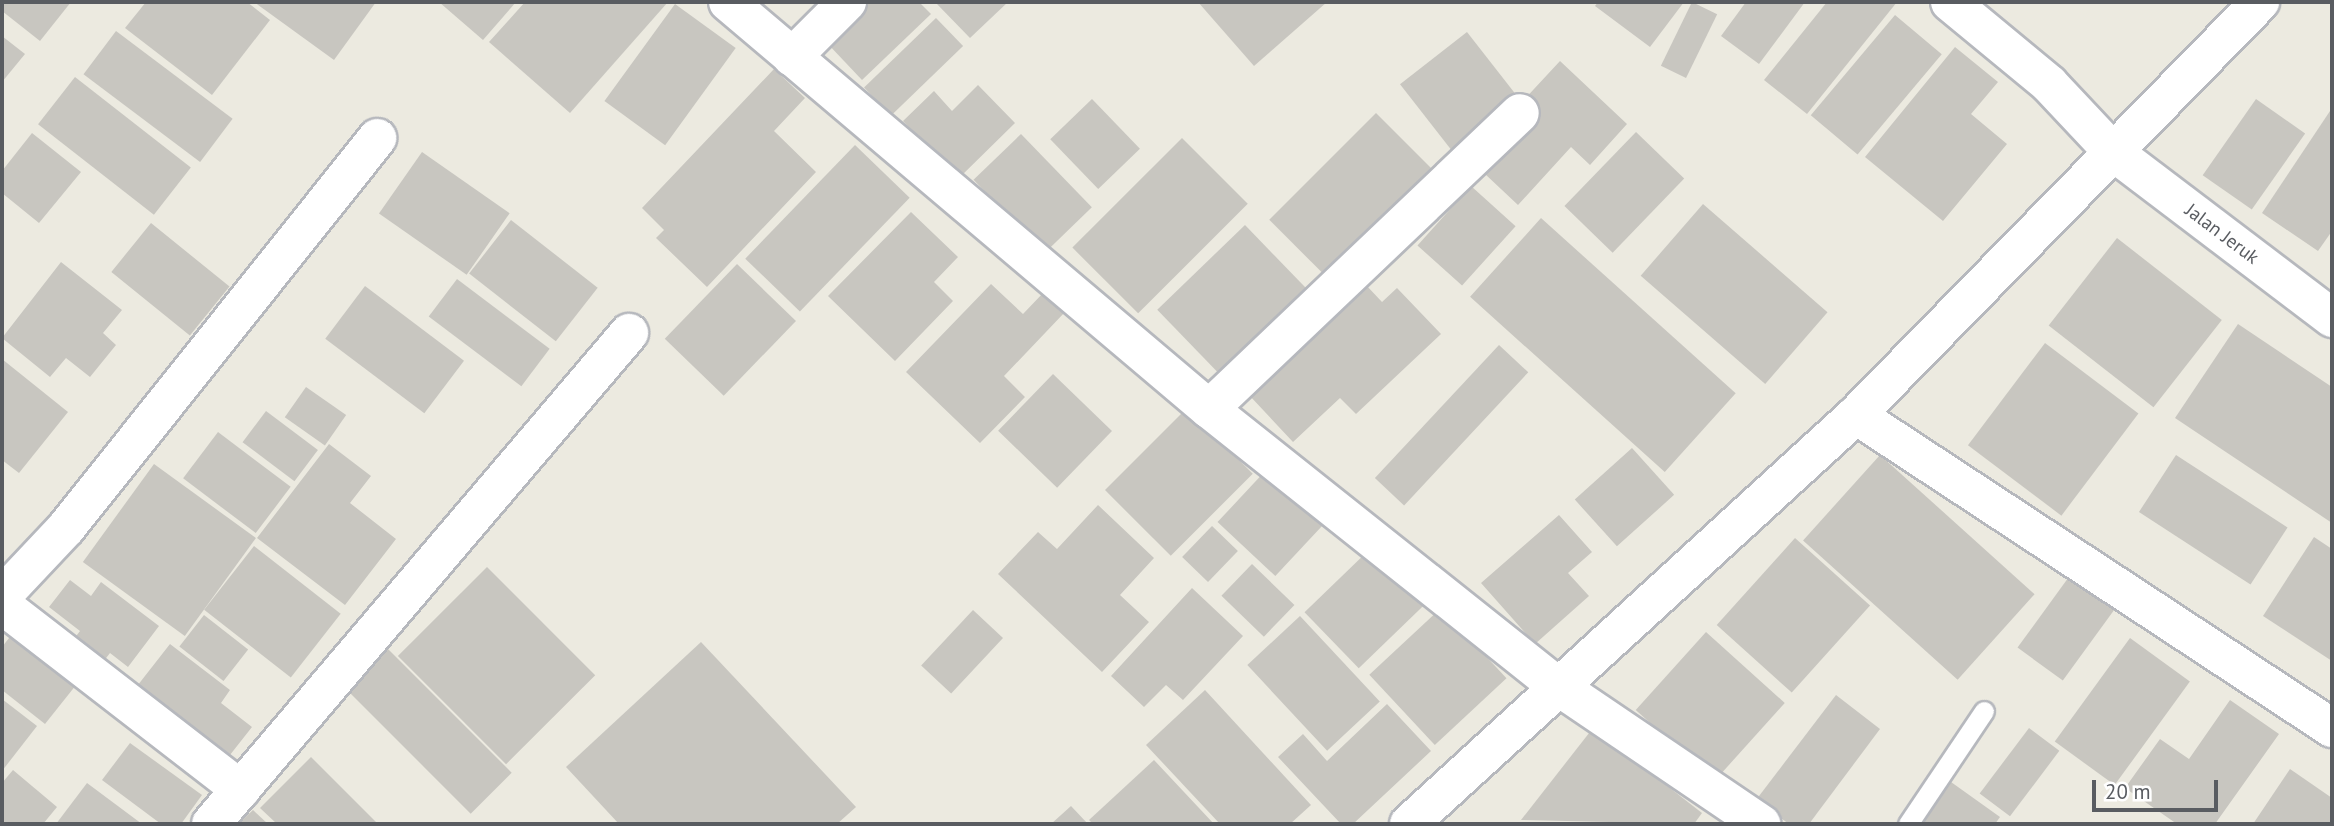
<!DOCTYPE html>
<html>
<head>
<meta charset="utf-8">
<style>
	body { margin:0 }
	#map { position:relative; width:2334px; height:826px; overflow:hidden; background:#eceae0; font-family:"PT Sans",sans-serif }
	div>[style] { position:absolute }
	.building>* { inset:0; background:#c8c6c0; transform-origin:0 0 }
	.roads { filter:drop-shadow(2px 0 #b6b8bd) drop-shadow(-2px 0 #b6b8bd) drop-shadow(0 2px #b6b8bd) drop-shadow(0 -2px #b6b8bd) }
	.service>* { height:19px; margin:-9.5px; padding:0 9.5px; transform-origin:9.5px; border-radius:9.5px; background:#fff }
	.minor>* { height:38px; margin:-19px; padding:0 19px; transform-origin:19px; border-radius:19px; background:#fff }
	.tertiary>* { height:38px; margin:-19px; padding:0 19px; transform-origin:19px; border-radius:19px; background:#fff }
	span { translate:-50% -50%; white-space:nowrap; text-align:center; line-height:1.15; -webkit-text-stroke:6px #fff; paint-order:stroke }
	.street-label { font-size:19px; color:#595c61 }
	.frame { position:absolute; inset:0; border:4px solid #595c61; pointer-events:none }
	.scale { position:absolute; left:2092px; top:780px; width:126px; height:32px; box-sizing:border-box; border:4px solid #595c61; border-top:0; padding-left:9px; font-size:21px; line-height:24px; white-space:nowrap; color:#595c61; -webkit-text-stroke:5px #fff; paint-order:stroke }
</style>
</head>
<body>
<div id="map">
	<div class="building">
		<i style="clip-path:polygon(2px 2px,71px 2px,40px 41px,2px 11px)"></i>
		<i style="clip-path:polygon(146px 2px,247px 2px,270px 20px,212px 95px,125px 28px)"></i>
		<i style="clip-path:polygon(254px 2px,376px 2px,334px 60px)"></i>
		<i style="clip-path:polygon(439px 2px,516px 2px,483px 40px)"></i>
		<i style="clip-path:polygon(525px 2px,668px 2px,570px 113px,489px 42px)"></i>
		<i style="clip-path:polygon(869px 2px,919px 2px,931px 14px,862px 80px,827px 43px)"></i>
		<i style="clip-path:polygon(935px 2px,1008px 2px,970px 38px)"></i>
		<i style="clip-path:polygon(1198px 2px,1327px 2px,1254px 66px)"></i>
		<i style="clip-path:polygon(1598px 2px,1684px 2px,1650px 47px,1595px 6px)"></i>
		<i style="left:1692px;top:2px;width:28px;height:71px;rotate:26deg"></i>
		<i style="clip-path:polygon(1746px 2px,1805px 2px,1759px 64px,1721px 36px)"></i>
		<i style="clip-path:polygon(1827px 2px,1897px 2px,1807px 114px,1764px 80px)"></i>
		<i style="left:675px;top:4px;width:75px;height:120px;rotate:36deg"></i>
		<i style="left:1895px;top:15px;width:61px;height:131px;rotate:40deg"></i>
		<i style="left:936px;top:18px;width:39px;height:100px;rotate:46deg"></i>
		<i style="left:116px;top:31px;width:146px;height:54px;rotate:37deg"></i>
		<i style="left:1467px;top:32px;width:85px;height:85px;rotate:52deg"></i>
		<i style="clip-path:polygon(2px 36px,25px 54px,2px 82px)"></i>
		<i style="clip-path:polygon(1955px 47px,1998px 82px,1971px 114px,2007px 144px,1943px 221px,1865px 157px)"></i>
		<i style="clip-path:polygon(1560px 61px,1627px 124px,1590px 165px,1571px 147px,1518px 205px,1485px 174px,1538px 117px,1522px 102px)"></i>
		<i style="clip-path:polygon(774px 69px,805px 98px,774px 131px,816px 172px,707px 287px,656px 238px,664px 230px,642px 208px)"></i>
		<i style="left:75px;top:77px;width:147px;height:60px;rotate:38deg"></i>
		<i style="clip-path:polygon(978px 85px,1015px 123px,958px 179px,903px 121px,934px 91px,952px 111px)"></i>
		<i style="left:1092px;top:99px;width:69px;height:58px;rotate:46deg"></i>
		<i style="left:2256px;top:99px;width:60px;height:93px;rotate:35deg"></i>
		<i style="clip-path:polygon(2332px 108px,2332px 231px,2318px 251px,2262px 213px)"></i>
		<i style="left:1376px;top:113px;width:81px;height:151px;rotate:45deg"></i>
		<i style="left:1636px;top:132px;width:67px;height:103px;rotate:44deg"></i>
		<i style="clip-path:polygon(32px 133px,81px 172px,39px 223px,2px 193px,2px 171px)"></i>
		<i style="left:1021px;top:134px;width:102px;height:66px;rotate:46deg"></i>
		<i style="left:1182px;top:138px;width:93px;height:155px;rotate:45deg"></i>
		<i style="left:855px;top:145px;width:76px;height:158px;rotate:44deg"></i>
		<i style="left:422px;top:152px;width:107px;height:75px;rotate:35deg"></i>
		<i style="left:1471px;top:186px;width:60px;height:80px;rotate:42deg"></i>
		<i style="left:1703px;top:204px;width:165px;height:95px;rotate:41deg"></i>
		<i style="clip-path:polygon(911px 212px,958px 257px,934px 282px,953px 301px,895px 361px,828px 296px)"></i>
		<i style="left:1541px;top:218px;width:262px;height:106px;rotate:42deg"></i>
		<i style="left:511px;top:220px;width:110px;height:68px;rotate:38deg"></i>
		<i style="left:151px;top:223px;width:101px;height:63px;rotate:39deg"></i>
		<i style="left:1245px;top:225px;width:95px;height:122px;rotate:46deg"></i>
		<i style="left:2117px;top:238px;width:133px;height:111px;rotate:38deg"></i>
		<i style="clip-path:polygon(61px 262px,122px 310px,103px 333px,116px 345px,90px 377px,66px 358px,50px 377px,2px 338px)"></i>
		<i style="left:737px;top:264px;width:82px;height:104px;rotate:44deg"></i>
		<i style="left:457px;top:279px;width:116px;height:47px;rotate:37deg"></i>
		<i style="clip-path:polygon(991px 284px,1023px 314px,1044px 292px,1065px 312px,1004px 376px,1025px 397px,980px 443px,906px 372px)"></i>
		<i style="clip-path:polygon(1366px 285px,1382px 302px,1397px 288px,1441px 334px,1356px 414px,1340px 398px,1293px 442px,1249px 395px)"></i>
		<i style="left:365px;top:286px;width:124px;height:66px;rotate:37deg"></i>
		<i style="clip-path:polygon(2238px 324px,2332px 387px,2332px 523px,2175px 418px)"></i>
		<i style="left:2045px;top:343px;width:117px;height:128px;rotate:37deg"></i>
		<i style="left:1499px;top:345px;width:40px;height:182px;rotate:43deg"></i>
		<i style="clip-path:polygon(2px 359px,68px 412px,19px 473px,2px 460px)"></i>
		<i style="left:1053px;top:374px;width:82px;height:79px;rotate:44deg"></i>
		<i style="left:306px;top:387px;width:49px;height:37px;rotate:35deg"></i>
		<i style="left:1187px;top:408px;width:93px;height:116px;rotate:45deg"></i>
		<i style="left:266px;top:411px;width:65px;height:39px;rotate:37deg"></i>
		<i style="left:218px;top:432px;width:91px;height:58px;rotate:37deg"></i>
		<i style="clip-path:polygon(329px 444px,371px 476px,350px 503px,396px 539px,345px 605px,257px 538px)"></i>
		<i style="left:1632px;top:448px;width:63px;height:77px;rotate:48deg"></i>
		<i style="left:1880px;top:455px;width:208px;height:115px;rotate:42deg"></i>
		<i style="left:2176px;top:455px;width:133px;height:68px;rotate:33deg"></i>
		<i style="left:154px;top:464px;width:126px;height:121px;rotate:36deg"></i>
		<i style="left:1268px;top:468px;width:79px;height:74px;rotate:43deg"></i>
		<i style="clip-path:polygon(1098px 505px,1154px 558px,1120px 595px,1149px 622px,1102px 672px,998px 574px,1038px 532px,1057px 549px)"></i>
		<i style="clip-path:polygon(1559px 515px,1592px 552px,1568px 573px,1589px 596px,1535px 644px,1481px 583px)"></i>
		<i style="left:1212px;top:526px;width:36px;height:43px;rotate:44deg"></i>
		<i style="clip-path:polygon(2314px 537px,2332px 549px,2332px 661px,2263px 616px)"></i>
		<i style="left:1795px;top:538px;width:101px;height:117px;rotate:42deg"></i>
		<i style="left:254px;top:546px;width:110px;height:81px;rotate:38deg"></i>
		<i style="left:1370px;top:549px;width:78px;height:91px;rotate:46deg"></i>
		<i style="left:1252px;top:564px;width:59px;height:44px;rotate:44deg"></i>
		<i style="left:487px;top:567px;width:153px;height:126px;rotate:45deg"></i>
		<i style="left:2071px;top:574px;width:56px;height:91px;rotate:36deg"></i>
		<i style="clip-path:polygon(70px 580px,91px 596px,101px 582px,159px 626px,128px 667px,110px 653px,96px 671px,67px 648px,80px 631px,49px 607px)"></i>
		<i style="clip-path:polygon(1192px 588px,1243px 636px,1183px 700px,1166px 685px,1144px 707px,1111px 676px)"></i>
		<i style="left:1441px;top:608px;width:96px;height:98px;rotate:47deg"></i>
		<i style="left:973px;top:610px;width:41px;height:76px;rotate:43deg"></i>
		<i style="left:204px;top:615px;width:56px;height:40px;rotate:38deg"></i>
		<i style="left:1300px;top:616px;width:117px;height:72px;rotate:47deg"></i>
		<i style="clip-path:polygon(20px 624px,84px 675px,45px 724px,2px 690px,2px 647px)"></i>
		<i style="left:1706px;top:632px;width:106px;height:105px;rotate:42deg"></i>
		<i style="left:2130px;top:638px;width:74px;height:128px;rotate:36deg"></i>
		<i style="clip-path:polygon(701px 642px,856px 807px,837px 824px,619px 824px,566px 767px)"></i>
		<i style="clip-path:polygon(170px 644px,230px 690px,221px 703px,252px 727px,226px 760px,134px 690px)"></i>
		<i style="left:383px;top:644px;width:182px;height:58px;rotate:45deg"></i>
		<i style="clip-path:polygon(1205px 690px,1311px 805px,1290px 824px,1220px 824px,1146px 745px)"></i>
		<i style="clip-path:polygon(1836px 695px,1880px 729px,1809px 824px,1789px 824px,1756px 800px)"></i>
		<i style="clip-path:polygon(2px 699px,37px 726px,2px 771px)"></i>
		<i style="clip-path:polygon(2230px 700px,2279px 734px,2215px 824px,2177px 824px,2125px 788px,2160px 739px,2189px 759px)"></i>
		<i style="clip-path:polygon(1387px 704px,1431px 751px,1353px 824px,1341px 824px,1278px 757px,1303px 734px,1327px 761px)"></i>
		<i style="clip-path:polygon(1593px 728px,1702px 813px,1694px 824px,1521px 820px)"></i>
		<i style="left:2029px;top:728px;width:38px;height:82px;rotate:37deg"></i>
		<i style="clip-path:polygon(130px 743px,202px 795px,181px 824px,161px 824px,102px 780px)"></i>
		<i style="clip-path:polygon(311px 757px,378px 824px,277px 824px,260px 808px)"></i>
		<i style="clip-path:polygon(1154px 760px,1214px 824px,1093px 824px,1089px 820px)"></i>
		<i style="clip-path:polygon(2290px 769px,2332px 798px,2332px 824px,2253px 824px)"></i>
		<i style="clip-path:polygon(13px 770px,57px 807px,43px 824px,2px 824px,2px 783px)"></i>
		<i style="clip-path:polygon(1951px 782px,2000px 817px,1995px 824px,1921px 824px)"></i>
		<i style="clip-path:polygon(87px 783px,142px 824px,56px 824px)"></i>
		<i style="clip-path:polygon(1071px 806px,1088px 824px,1051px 824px)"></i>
		<i style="clip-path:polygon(253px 810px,268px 824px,238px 824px)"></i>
	</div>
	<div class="roads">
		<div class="service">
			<i style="left:1908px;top:824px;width:136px;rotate:-56.1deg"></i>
		</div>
		<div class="minor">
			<i style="left:728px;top:2px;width:630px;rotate:40.24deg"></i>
			<i style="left:1209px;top:409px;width:443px;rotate:38.5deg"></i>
			<i style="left:1556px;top:685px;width:248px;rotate:34.1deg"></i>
			<i style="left:1950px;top:2px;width:129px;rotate:39.6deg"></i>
			<i style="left:2049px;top:84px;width:91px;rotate:46.8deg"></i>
			<i style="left:2111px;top:150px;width:278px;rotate:37.2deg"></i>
			<i style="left:792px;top:57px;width:78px;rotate:-45deg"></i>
			<i style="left:1209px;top:409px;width:429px;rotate:-43.6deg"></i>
			<i style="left:1856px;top:415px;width:570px;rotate:33.33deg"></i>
			<i style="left:2px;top:596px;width:93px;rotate:-46.7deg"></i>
			<i style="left:66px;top:528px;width:499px;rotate:-51.4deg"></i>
			<i style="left:2px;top:605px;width:302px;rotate:37.7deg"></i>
			<i style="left:211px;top:824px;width:645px;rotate:-49.59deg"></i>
		</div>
		<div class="tertiary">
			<i style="left:1409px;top:824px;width:606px;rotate:-42.46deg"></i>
			<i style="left:1856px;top:415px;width:578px;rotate:-45.63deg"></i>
		</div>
	</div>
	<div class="street-label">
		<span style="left:2222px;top:234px;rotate:37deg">Jalan Jeruk</span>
	</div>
	<div class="frame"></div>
	<div class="scale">20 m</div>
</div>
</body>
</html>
